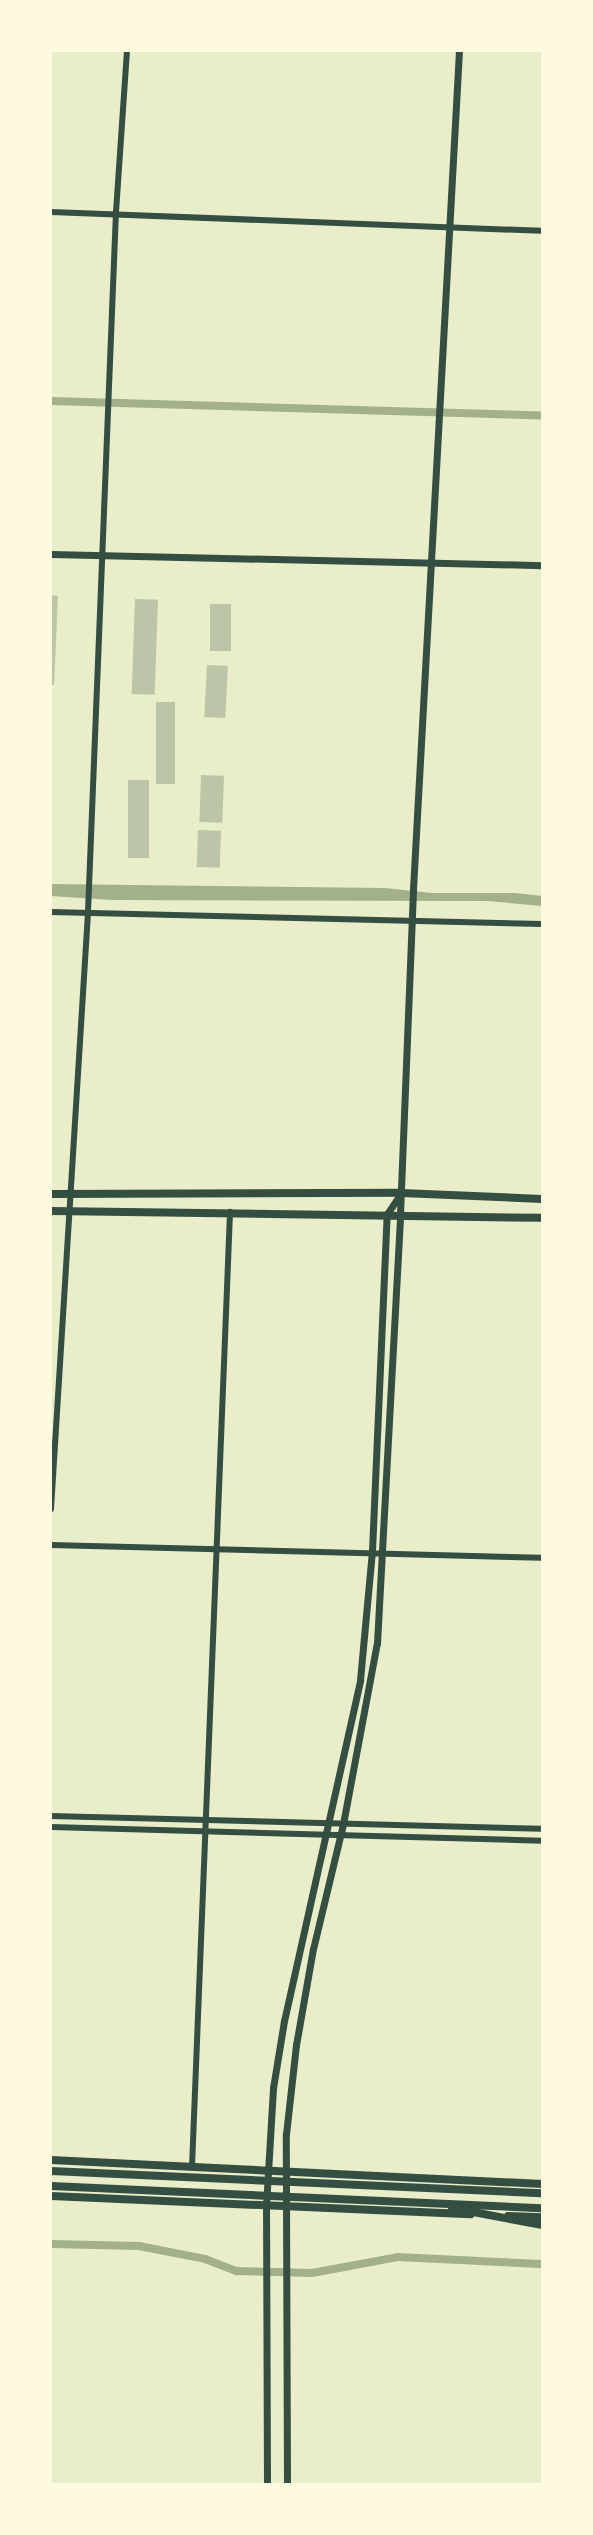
<!DOCTYPE html>
<html>
<head>
<meta charset="utf-8">
<style>
	body { margin:0 }
	#map { position:relative; width:593px; height:2535px; overflow:hidden; background:#e9edc9; font-family:Overpass,sans-serif }
	div>[style] { position:absolute }
	.water>* { inset:0; background:#a3b18a }
	.canal>* { height:8px; margin:-4px; padding:0 4px; transform-origin:4px; border-radius:4px; background:#a3b18a }
	.building>* { inset:0; background:#bcc5a7; transform-origin:0 0 }
	.tertiary>* { height:6px; margin:-3px; padding:0 3px; transform-origin:3px; border-radius:3px; background:#344e41 }
	.secondary>* { height:7px; margin:-3.5px; padding:0 3.5px; transform-origin:3.5px; border-radius:3.5px; background:#344e41 }
	.primary>* { height:8px; margin:-4px; padding:0 4px; transform-origin:4px; border-radius:4px; background:#344e41 }
	.trunk>* { height:8px; margin:-4px; padding:0 4px; transform-origin:4px; border-radius:4px; background:#344e41 }
	span { translate:-50% -50%; white-space:nowrap; text-align:center; line-height:1.15; -webkit-text-stroke:6px #fefae0; paint-order:stroke }
	.frame { position:absolute; inset:0; border:52px solid #fefae0; pointer-events:none }
</style>
</head>
<body>
<div id="map">
	<div class="water">
		<i style="clip-path:polygon(51px 884px,385px 888px,432px 893px,515px 893px,542px 896px,542px 906px,487px 901px,112px 900px,51px 896px)"></i>
	</div>
	<div class="canal">
		<i style="left:51px;top:401px;width:491px;rotate:1.7deg"></i>
		<i style="left:51px;top:2244px;width:88px;rotate:1.3deg"></i>
		<i style="left:139px;top:2246px;width:67px;rotate:11.1deg"></i>
		<i style="left:205px;top:2259px;width:34px;rotate:21deg"></i>
		<i style="left:237px;top:2271px;width:75px;rotate:1.5deg"></i>
		<i style="left:312px;top:2273px;width:87px;rotate:-10.5deg"></i>
		<i style="left:398px;top:2257px;width:144px;rotate:2.8deg"></i>
	</div>
	<div class="building">
		<i style="clip-path:polygon(51px 595px,58px 596px,54px 685px,51px 685px)"></i>
		<i style="left:135px;top:599px;width:23px;height:95px;rotate:2deg"></i>
		<i style="left:210px;top:604px;width:21px;height:47px"></i>
		<i style="left:207px;top:665px;width:21px;height:52px;rotate:3deg"></i>
		<i style="left:156px;top:702px;width:19px;height:82px"></i>
		<i style="left:201px;top:775px;width:23px;height:47px;rotate:2deg"></i>
		<i style="left:128px;top:780px;width:21px;height:78px"></i>
		<i style="left:198px;top:830px;width:23px;height:37px;rotate:2deg"></i>
	</div>
	<div class="tertiary">
		<i style="left:51px;top:212px;width:491px;rotate:2.2deg"></i>
		<i style="left:51px;top:912px;width:491px;rotate:1.4deg"></i>
		<i style="left:51px;top:1509px;width:598px;rotate:-86.45deg"></i>
		<i style="left:88px;top:912px;width:701px;rotate:-87.71deg"></i>
		<i style="left:116px;top:212px;width:161px;rotate:-86.1deg"></i>
		<i style="left:51px;top:1545px;width:491px;rotate:1.5deg"></i>
		<i style="left:51px;top:1816px;width:491px;rotate:1.5deg"></i>
		<i style="left:51px;top:1827px;width:491px;rotate:1.6deg"></i>
		<i style="left:192px;top:2167px;width:956px;rotate:-87.72deg"></i>
	</div>
	<div class="secondary">
		<i style="left:51px;top:554px;width:491px;rotate:1.3deg"></i>
		<i style="left:267px;top:2484px;width:278px;rotate:-90.2deg"></i>
		<i style="left:266px;top:2206px;width:118px;rotate:-86.6deg"></i>
		<i style="left:273px;top:2088px;width:68px;rotate:-80.7deg"></i>
		<i style="left:284px;top:2021px;width:349px;rotate:-77.4deg"></i>
		<i style="left:360px;top:1680px;width:130px;rotate:-84.7deg"></i>
		<i style="left:372px;top:1551px;width:337px;rotate:-87.5deg"></i>
		<i style="left:387px;top:1214px;width:25px;rotate:-56deg"></i>
		<i style="left:287px;top:2484px;width:350px;rotate:-90.2deg"></i>
		<i style="left:286px;top:2134px;width:90px;rotate:-83.6deg"></i>
		<i style="left:296px;top:2045px;width:97px;rotate:-80deg"></i>
		<i style="left:313px;top:1949px;width:129px;rotate:-76.5deg"></i>
		<i style="left:343px;top:1824px;width:184px;rotate:-79.4deg"></i>
		<i style="left:377px;top:1643px;width:430px;rotate:-86.9deg"></i>
		<i style="left:400px;top:1214px;width:325px;rotate:-87.7deg"></i>
		<i style="left:413px;top:889px;width:839px;rotate:-86.86deg"></i>
	</div>
	<div class="primary">
		<i style="left:51px;top:1194px;width:350px;rotate:-0.2deg"></i>
		<i style="left:401px;top:1193px;width:141px;rotate:2.4deg"></i>
		<i style="left:51px;top:1211px;width:491px;rotate:0.8deg"></i>
		<i style="left:51px;top:2160px;width:492px;rotate:2.8deg"></i>
		<i style="left:51px;top:2196px;width:420px;rotate:2.5deg"></i>
		<i style="left:508px;top:2216px;width:34px;rotate:2deg"></i>
	</div>
	<div class="trunk">
		<i style="left:51px;top:2171px;width:491px;rotate:2.6deg"></i>
		<i style="left:51px;top:2186px;width:491px;rotate:2.6deg"></i>
		<i style="left:452px;top:2208px;width:92px;rotate:10.7deg"></i>
	</div>
	<div class="frame"></div>
</div>
</body>
</html>
